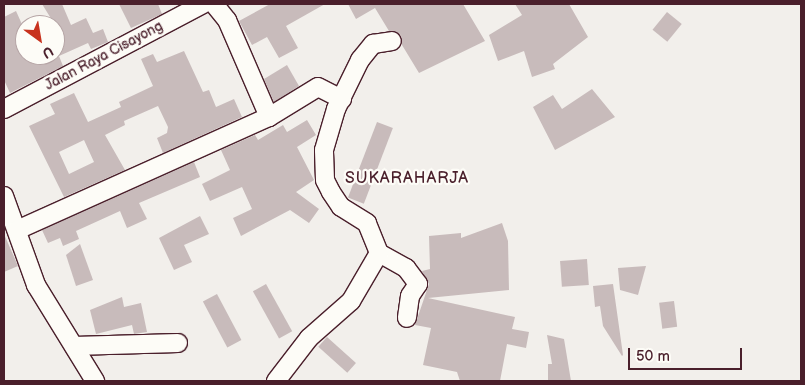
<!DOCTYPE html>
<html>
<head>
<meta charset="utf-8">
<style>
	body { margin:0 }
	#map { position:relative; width:805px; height:385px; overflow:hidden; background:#f2efeb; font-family:"Balsamiq Sans",sans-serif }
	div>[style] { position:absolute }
	.building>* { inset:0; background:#c8bbbb; transform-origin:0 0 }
	.roads { filter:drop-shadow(1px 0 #4a1f2b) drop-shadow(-1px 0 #4a1f2b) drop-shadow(0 1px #4a1f2b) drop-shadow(0 -1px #4a1f2b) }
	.minor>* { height:18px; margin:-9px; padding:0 9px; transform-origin:9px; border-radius:9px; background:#fdfcf7 }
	span { translate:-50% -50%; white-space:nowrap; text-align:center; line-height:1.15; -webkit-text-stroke:4.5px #fdfcf7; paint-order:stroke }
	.street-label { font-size:14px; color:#4a1f2b }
	.quarter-label { font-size:16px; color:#4a1f2b; letter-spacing:1px }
	.frame { position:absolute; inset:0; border:5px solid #4a1f2b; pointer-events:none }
	.north { position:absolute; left:15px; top:15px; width:50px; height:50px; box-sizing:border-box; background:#fdfcf7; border:1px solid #b5a4a5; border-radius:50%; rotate:148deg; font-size:14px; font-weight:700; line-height:20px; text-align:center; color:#4a1f2b }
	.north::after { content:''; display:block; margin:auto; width:18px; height:22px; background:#c8321e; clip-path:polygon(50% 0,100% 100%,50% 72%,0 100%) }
	.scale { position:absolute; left:628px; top:348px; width:114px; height:22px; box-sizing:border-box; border:2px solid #4a1f2b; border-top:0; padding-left:6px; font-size:15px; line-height:18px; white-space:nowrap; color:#4a1f2b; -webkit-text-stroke:4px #fdfcf7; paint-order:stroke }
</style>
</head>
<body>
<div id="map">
	<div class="building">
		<i style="clip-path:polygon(42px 4px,62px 4px,71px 25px,86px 18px,93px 33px,103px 29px,108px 42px,91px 49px,88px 43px,59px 56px,63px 66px,10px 93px,4px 80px,4px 17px,16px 11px,25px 31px,25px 55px,55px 55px,55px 25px)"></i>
		<i style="clip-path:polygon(119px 4px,158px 4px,162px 14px,131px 28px)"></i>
		<i style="clip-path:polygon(270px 4px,325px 4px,286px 26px,298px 48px,279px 58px,267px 37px,252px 45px,239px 21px)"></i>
		<i style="clip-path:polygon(348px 4px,463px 4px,485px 41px,419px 73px,402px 45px,401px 35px,389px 31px,375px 8px,356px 19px)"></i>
		<i style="clip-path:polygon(515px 4px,569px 4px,588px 37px,553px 64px,555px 69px,532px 77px,524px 51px,498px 61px,489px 35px,522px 15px)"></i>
		<i style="left:667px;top:12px;width:19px;height:23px;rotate:39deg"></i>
		<i style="clip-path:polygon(evenodd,184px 51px,203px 92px,209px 90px,216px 107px,234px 99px,242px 117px,163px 153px,157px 138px,167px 133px,168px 127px,158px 106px,124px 121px,125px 125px,105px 135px,125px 170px,64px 197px,29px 126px,55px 114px,50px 104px,74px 93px,88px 122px,121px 107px,119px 102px,153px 86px,141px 59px,153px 54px,157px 62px,184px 51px,84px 140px,94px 162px,69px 174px,59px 152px,84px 140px)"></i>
		<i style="clip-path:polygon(287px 65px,299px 86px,274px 102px,264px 79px)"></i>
		<i style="clip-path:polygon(592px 89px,615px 117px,555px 150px,533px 107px,553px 95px,562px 109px)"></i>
		<i style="clip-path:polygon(307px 120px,316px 135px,297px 147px,314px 180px,296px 192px,319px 209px,309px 223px,290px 210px,241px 236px,233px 218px,252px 209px,242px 187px,210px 201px,202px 184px,230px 170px,221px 150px,255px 135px,258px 140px,283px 125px,287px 132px)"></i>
		<i style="left:377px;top:122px;width:17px;height:81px;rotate:21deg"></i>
		<i style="clip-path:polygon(194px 162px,200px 177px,139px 203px,147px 219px,127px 228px,120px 211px,76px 231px,79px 239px,63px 246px,60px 238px,48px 243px,42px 230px)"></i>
		<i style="clip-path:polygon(200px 216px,209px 234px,184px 245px,192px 262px,174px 270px,159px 238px)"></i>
		<i style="clip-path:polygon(502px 223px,508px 241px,509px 290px,428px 298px,515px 317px,512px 329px,529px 332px,526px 348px,507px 344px,500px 381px,460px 381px,457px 372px,423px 365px,431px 328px,415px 325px,429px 284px,422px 271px,430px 269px,429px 236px,461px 233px,461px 238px)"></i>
		<i style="clip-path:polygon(4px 234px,18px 266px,4px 272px)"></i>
		<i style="clip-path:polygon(80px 244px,93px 280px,76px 286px,66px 255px)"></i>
		<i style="left:587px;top:259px;width:26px;height:27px;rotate:86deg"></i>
		<i style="clip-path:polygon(646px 266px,638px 295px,620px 290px,618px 268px)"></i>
		<i style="left:266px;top:284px;width:54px;height:15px;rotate:61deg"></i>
		<i style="clip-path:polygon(613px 284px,623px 355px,622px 356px,603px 326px,600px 306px,595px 307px,593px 286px)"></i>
		<i style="left:217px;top:294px;width:52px;height:16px;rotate:62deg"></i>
		<i style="clip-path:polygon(122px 297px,124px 307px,141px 303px,147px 332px,134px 334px,132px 325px,96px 334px,90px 310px)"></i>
		<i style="left:674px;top:301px;width:26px;height:15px;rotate:83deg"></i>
		<i style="clip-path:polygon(547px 335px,564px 339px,571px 381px,548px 381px,548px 364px,552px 364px)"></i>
		<i style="left:327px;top:337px;width:39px;height:13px;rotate:42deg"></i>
	</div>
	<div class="roads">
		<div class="minor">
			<i style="left:214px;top:4px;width:21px;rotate:51deg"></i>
			<i style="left:227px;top:20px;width:106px;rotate:66.6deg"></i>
			<i style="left:4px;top:109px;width:225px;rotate:-27.8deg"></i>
			<i style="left:4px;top:196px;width:95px;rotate:70.2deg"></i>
			<i style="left:36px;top:285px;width:113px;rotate:58.4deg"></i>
			<i style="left:17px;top:230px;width:276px;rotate:-24.2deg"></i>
			<i style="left:269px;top:117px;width:57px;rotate:-31.5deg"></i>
			<i style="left:318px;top:87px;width:27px;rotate:27deg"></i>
			<i style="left:379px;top:253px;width:31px;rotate:29deg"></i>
			<i style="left:406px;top:268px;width:20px;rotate:53deg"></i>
			<i style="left:418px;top:284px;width:14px;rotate:124deg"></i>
			<i style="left:410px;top:296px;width:22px;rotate:98deg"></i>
			<i style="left:74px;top:346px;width:104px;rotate:-1.7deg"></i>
			<i style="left:276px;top:381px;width:54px;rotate:-52.5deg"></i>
			<i style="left:309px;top:338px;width:56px;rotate:-41.4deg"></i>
			<i style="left:351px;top:301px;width:56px;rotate:-59.7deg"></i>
			<i style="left:379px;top:253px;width:32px;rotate:-112deg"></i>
			<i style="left:367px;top:223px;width:31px;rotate:-148deg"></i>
			<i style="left:341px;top:207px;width:18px;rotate:-124deg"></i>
			<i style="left:331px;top:192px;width:13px;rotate:-117deg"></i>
			<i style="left:325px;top:180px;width:30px;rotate:-92deg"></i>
			<i style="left:324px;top:150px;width:43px;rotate:-73.7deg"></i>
			<i style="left:336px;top:109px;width:55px;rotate:-63.9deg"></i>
			<i style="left:360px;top:60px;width:21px;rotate:-51deg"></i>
			<i style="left:373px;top:44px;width:19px;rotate:-9deg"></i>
		</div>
	</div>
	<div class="street-label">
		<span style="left:104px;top:56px;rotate:-28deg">Jalan Raya Cisayong</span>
	</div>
	<div class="quarter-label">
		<span style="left:407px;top:179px">SUKARAHARJA</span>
	</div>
	<div class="frame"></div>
	<div class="north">U</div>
	<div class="scale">50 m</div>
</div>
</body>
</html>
